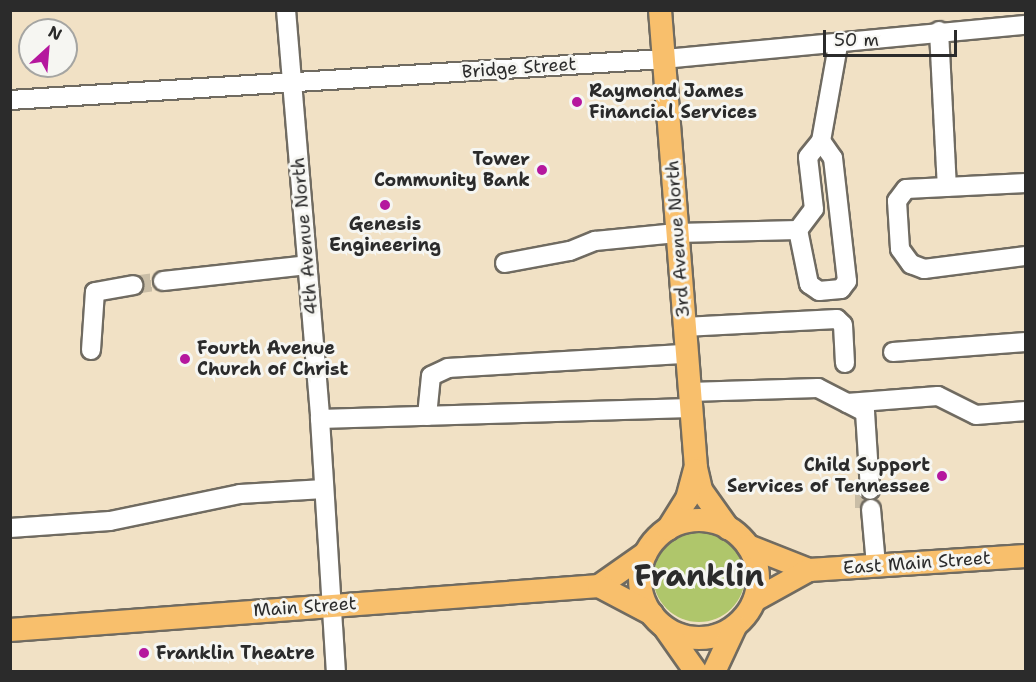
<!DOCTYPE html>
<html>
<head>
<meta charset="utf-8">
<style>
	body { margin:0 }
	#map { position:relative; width:1036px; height:682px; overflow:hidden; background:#f1e1c5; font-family:"Shantell Sans",sans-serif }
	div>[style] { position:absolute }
	.green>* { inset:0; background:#afc66b }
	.round { border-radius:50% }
	.minor-tunnel>* { height:18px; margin-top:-9px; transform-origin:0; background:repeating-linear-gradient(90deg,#c9bda6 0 18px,transparent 0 27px) }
	.roads { filter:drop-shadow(2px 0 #706b61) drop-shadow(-2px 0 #706b61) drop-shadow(0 2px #706b61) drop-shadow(0 -2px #706b61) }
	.minor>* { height:18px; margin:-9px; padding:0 9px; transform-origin:9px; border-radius:9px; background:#fff }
	.major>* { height:22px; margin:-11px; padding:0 11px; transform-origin:11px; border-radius:11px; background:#f8bf6c }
	.major>.ring { margin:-11px; padding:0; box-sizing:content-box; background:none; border:22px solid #f8bf6c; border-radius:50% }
	.dots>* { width:16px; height:16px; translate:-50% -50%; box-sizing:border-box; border:3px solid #f6f6f2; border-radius:50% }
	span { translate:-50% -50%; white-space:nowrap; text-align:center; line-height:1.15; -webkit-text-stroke:6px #f6f6f2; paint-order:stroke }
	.street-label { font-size:18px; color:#2b2b2b }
	.poi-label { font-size:18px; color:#2b2b2b; font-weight:700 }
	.left { translate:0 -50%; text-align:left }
	.right { translate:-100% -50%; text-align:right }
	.town-label { font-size:30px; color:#2b2b2b; font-weight:700 }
	.frame { position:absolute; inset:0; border:12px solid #2b2b2b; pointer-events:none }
	.north { position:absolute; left:18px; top:18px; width:60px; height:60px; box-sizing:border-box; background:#f6f6f2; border:2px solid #a5a5a2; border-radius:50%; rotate:26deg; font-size:16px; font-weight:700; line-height:24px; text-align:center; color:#2b2b2b }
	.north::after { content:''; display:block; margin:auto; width:21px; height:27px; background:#b5179e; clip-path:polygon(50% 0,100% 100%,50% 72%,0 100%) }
	.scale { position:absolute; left:823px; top:30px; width:134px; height:27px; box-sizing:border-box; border:3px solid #2b2b2b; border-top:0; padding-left:8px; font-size:18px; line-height:21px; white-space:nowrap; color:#2b2b2b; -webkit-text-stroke:4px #f6f6f2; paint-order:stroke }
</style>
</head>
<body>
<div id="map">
	<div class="green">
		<i class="round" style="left:653px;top:530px;width:92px;height:92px"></i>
	</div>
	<div class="minor-tunnel">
		<i style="left:133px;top:285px;width:30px;rotate:-8deg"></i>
		<i style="left:864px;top:490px;width:18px;rotate:90deg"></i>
	</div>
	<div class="roads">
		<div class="minor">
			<i style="left:286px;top:10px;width:410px;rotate:85.2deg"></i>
			<i style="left:320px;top:419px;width:254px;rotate:86.4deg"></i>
			<i style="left:939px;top:31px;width:156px;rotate:87.1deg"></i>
			<i style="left:10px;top:100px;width:655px;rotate:-3.59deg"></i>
			<i style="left:664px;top:59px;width:364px;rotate:-5.4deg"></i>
			<i style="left:821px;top:141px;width:21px;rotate:55deg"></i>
			<i style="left:833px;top:158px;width:124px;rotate:83.5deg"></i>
			<i style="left:847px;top:281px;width:10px;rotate:127deg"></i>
			<i style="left:841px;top:289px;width:22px;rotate:175deg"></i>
			<i style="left:819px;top:291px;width:12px;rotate:-145deg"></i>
			<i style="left:809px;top:284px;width:55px;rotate:-101.5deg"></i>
			<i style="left:798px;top:230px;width:26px;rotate:-53deg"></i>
			<i style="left:814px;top:209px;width:52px;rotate:-96.6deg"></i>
			<i style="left:808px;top:157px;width:21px;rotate:-51deg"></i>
			<i style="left:821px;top:141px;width:97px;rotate:-79.9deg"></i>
			<i style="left:1026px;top:183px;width:120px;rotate:177.1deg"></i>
			<i style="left:906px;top:189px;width:15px;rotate:127deg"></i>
			<i style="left:897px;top:201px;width:48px;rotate:86.4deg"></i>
			<i style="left:900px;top:249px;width:19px;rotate:54deg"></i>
			<i style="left:911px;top:264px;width:14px;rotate:21deg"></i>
			<i style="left:924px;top:269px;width:103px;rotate:-7.3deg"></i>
			<i style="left:505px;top:263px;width:66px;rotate:-10.5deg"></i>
			<i style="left:570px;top:251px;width:27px;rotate:-22deg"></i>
			<i style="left:595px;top:241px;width:82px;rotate:-5.6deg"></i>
			<i style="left:677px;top:233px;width:121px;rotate:-1.4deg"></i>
			<i style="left:163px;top:281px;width:145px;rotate:-6.3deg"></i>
			<i style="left:684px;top:327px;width:153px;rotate:-3deg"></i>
			<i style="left:837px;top:319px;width:8px;rotate:45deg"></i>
			<i style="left:843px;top:325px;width:38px;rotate:87deg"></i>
			<i style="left:91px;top:350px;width:58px;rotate:-86.1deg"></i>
			<i style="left:95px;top:292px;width:39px;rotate:-10deg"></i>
			<i style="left:893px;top:352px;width:133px;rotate:-4.3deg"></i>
			<i style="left:689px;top:392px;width:129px;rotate:-1.8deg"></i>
			<i style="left:818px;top:388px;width:53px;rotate:27.1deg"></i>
			<i style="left:865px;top:412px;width:78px;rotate:86.3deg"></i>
			<i style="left:847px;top:403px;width:91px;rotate:-4.4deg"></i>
			<i style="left:938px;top:396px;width:42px;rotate:26.6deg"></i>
			<i style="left:976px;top:415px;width:50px;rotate:-4.6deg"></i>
			<i style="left:427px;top:416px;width:40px;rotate:-84.3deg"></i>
			<i style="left:431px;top:376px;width:19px;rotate:-25deg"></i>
			<i style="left:448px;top:368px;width:238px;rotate:-3.4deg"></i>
			<i style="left:320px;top:419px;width:370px;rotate:-1.7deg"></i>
			<i style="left:871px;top:509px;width:56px;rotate:84.9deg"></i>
			<i style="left:10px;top:528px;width:100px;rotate:-4deg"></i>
			<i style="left:110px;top:521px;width:133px;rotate:-11.7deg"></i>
			<i style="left:240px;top:494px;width:84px;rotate:-3.4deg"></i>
		</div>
		<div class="major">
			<i style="left:660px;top:10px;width:459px;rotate:85.5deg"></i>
			<i style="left:696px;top:468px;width:23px;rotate:77deg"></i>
			<i style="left:701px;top:490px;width:47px;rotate:54.6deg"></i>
			<i class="ring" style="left:640px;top:520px;width:96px;height:96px"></i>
			<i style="left:668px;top:529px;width:36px;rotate:-58deg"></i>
			<i style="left:687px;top:499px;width:30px;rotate:-75deg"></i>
			<i style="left:748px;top:546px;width:66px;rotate:21.5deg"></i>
			<i style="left:809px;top:570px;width:217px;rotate:-3.7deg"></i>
			<i style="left:599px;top:586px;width:57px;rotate:-35.1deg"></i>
			<i style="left:755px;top:600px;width:62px;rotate:-29.1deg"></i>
			<i style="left:665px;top:628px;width:54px;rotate:54.8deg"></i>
			<i style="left:10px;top:630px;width:591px;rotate:-4.27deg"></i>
			<i style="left:599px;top:586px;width:60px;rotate:27.8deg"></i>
			<i style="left:714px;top:672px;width:50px;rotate:-65deg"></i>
		</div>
	</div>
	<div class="dots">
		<i style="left:577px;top:102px;background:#b5179e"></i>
		<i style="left:542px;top:170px;background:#b5179e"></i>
		<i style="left:385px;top:205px;background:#b5179e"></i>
		<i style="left:185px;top:359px;background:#b5179e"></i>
		<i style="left:942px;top:476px;background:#b5179e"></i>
		<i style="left:144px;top:653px;background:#b5179e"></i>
	</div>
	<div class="street-label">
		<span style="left:519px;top:68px;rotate:-4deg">Bridge Street</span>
		<span style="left:305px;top:236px;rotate:-95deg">4th Avenue North</span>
		<span style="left:678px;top:239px;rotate:-94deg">3rd Avenue North</span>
		<span style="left:917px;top:563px;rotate:-4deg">East Main Street</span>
		<span style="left:305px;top:607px;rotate:-4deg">Main Street</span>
	</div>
	<div class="poi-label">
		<span class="left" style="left:589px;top:102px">Raymond James<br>Financial Services</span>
		<span class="right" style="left:530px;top:170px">Tower<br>Community Bank</span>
		<span style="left:385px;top:235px">Genesis<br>Engineering</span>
		<span class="left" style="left:197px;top:359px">Fourth Avenue<br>Church of Christ</span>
		<span class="right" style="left:930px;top:476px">Child Support<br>Services of Tennessee</span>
		<span class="left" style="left:156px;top:653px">Franklin Theatre</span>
	</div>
	<div class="town-label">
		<span style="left:699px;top:576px">Franklin</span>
	</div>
	<div class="frame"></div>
	<div class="north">N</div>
	<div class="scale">50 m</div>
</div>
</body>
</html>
